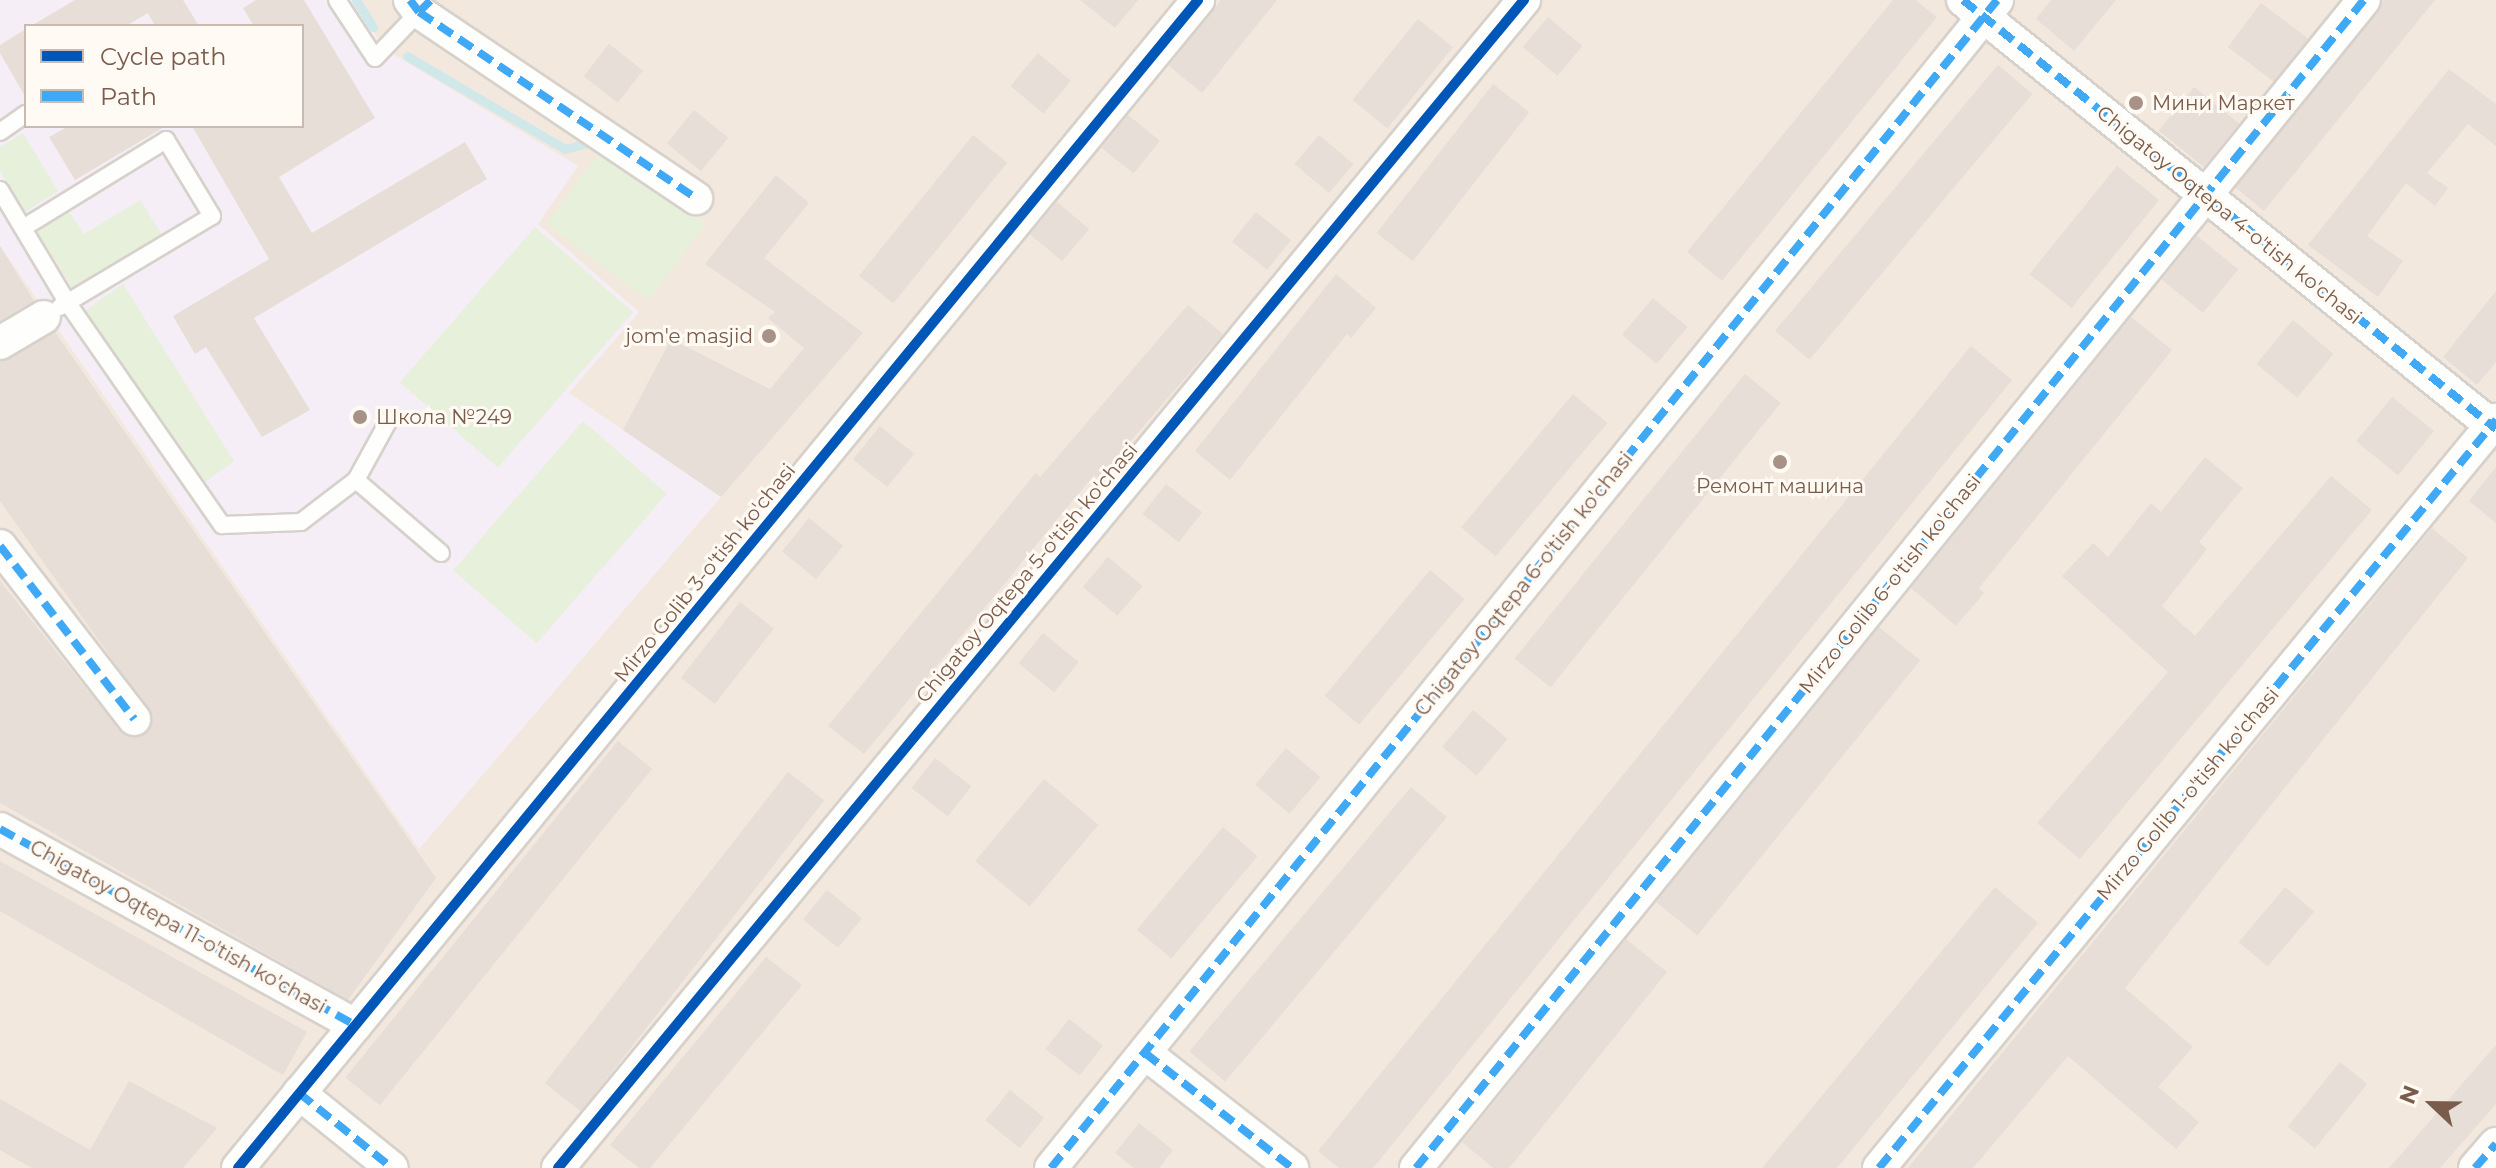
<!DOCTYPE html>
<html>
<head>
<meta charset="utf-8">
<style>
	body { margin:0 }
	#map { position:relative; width:2496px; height:1168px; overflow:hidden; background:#f9f5f0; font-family:Montserrat,sans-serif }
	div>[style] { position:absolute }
	.residential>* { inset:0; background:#f2e8de }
	.education>* { inset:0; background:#f6eef6 }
	.green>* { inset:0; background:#e7f0db; transform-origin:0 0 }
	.stream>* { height:9px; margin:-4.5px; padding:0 4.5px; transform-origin:4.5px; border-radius:4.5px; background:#d0e8ea }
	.building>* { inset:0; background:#e6ded7; transform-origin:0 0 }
	.roads { filter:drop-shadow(2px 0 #d7d1cb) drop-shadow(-2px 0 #d7d1cb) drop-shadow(0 2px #d7d1cb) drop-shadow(0 -2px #d7d1cb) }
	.lane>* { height:16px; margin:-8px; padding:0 8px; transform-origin:8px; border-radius:8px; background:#fefefd }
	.street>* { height:32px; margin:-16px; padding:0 16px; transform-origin:16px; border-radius:16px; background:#fefefd }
	.quiet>* { height:8px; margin-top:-4px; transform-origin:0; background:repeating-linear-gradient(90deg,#3fa9f5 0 16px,transparent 0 24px) }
	.cycleway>* { height:10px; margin:-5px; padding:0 5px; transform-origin:5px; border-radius:5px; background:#0057b8 }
	.dots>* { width:22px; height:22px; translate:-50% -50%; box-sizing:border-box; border:4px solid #fffaf3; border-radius:50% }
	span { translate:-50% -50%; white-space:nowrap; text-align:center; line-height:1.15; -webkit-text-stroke:6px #fffaf3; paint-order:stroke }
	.poi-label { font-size:20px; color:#7a5c4d }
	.left { translate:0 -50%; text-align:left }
	.right { translate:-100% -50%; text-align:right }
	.street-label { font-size:20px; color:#7a5c4d }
	.legend { position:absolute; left:24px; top:24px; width:280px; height:104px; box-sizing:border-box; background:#fffaf3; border:2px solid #cabbb1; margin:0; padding:10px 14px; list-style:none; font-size:24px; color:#7a5c4d }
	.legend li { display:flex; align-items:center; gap:16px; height:40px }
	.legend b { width:40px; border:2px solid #cabbb1 }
	.north { position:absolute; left:2392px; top:1064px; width:80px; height:80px; -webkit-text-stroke:6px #fffaf3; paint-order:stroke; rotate:292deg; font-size:22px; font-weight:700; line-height:32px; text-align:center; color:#7a5c4d }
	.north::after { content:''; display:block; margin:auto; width:28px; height:36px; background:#7a5c4d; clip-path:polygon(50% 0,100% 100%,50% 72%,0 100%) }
</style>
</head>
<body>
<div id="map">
	<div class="residential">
		<i style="clip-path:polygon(evenodd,0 0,1958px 0,2496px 436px,2496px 1168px,0 1168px,0 0,26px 26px,302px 26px,302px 126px,26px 126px,26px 26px)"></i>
		<i style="clip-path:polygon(1966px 0,2496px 0,2496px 429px)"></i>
	</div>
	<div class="education">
		<i style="clip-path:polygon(evenodd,0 0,352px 0,385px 49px,578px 166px,538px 224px,639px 312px,569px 393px,721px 497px,419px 849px,0 246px,0 0,26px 26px,302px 26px,302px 126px,26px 126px,26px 26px)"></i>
	</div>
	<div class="green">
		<i style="clip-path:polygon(23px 133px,58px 191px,25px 212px,0 171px,0 147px)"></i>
		<i style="left:604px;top:147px;width:128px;height:96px;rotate:37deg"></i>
		<i style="clip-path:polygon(140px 200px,162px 235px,73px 289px,36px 230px,68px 210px,84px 234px)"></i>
		<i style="left:535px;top:227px;width:130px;height:206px;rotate:41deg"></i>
		<i style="clip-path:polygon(123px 284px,234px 461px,205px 482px,84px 311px)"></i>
		<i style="left:583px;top:421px;width:111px;height:198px;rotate:41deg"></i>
	</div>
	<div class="stream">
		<i style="left:356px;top:0;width:32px;rotate:58deg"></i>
		<i style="left:407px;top:56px;width:183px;rotate:30.5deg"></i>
		<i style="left:565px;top:149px;width:27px;rotate:-15deg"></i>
	</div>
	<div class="building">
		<i style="clip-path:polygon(75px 0,183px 0,199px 26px,155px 26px,148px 13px,126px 26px,31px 26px)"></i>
		<i style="clip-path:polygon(256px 0,304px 0,375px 118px,279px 177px,312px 233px,465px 142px,487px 179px,254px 318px,310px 410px,262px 437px,206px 347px,195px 354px,173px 316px,269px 259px,192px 126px,302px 126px,302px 26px,254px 26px,243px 8px)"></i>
		<i style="clip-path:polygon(1080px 0,1138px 0,1115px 28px)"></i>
		<i style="clip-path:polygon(1221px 0,1277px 0,1202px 93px,1169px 66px)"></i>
		<i style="clip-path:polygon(1893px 0,1915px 0,1937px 17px,1722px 281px,1687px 252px)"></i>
		<i style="clip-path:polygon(2051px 0,2116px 0,2074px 51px,2036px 19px)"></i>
		<i style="clip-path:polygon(2383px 0,2435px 0,2264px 211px,2236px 188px)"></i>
		<i style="left:2261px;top:3px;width:59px;height:55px;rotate:37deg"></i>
		<i style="left:1548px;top:17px;width:45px;height:39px;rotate:40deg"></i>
		<i style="left:1418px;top:19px;width:45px;height:104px;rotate:39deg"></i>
		<i style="clip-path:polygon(26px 29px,26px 98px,0 53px,0 45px)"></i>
		<i style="left:609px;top:44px;width:43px;height:41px;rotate:38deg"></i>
		<i style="left:1038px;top:53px;width:43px;height:43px;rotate:40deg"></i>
		<i style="left:1998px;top:65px;width:45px;height:347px;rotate:40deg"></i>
		<i style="clip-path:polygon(2449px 69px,2496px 104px,2496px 146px,2468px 124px,2427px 173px,2448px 188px,2435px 206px,2406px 183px,2367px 236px,2403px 261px,2378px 297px,2308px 245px)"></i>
		<i style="left:1493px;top:84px;width:46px;height:189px;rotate:38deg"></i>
		<i style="left:2194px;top:87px;width:58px;height:56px;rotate:39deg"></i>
		<i style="left:694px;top:110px;width:44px;height:43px;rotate:39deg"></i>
		<i style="left:1128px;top:115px;width:41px;height:42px;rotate:39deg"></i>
		<i style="clip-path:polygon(69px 126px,166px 126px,75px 180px,49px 137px)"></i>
		<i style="left:973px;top:135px;width:44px;height:181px;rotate:39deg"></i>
		<i style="left:1319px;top:135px;width:45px;height:38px;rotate:40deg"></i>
		<i style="left:2117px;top:166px;width:54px;height:139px;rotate:39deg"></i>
		<i style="clip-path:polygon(776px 175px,809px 203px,764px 258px,863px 333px,721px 497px,623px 430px,671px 339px,770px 389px,804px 348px,768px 318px,775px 312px,705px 264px)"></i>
		<i style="left:1057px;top:202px;width:42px;height:42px;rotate:40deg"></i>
		<i style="left:1256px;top:212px;width:45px;height:38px;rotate:39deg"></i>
		<i style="left:2197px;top:236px;width:53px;height:56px;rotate:39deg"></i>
		<i style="clip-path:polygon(0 246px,34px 301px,0 321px)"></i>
		<i style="clip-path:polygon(1336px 274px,1376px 308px,1351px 338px,1347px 334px,1230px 480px,1195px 451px)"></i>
		<i style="clip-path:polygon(2496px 291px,2496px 362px,2477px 385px,2443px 357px)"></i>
		<i style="left:1653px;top:298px;width:45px;height:48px;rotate:40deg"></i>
		<i style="clip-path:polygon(1188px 305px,1223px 334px,1098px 479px,1094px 475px,864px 754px,828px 726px,1036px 473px,1040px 477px)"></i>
		<i style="clip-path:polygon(2131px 317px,2172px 350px,1979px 588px,1984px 593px,1956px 626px,1911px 588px)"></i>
		<i style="left:2293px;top:320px;width:53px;height:57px;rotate:40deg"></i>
		<i style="clip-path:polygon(55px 332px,436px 878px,348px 1000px,0 803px,0 581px,120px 731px,145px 734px,153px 717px,0 501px,0 362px)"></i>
		<i style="clip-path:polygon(1971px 346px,2012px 380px,1373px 1168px,1339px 1168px,1318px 1151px)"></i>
		<i style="left:1745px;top:374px;width:46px;height:366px;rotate:39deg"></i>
		<i style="left:1573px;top:394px;width:45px;height:174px;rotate:40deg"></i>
		<i style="left:2392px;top:397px;width:54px;height:57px;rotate:39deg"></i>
		<i style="left:880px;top:426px;width:44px;height:43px;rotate:39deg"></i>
		<i style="clip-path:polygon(2205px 457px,2243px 488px,2199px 542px,2207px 549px,2162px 606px,2195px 636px,2331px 476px,2372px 510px,2080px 859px,2037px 823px,2168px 672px,2062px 576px,2093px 543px,2108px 557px,2151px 503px,2161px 512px)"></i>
		<i style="clip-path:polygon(2496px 467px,2496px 523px,2469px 501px)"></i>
		<i style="left:1166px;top:484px;width:46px;height:38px;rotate:38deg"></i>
		<i style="left:809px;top:518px;width:44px;height:43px;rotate:39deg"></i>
		<i style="clip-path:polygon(2432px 528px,2468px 558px,2125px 988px,2193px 1047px,2158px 1087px,2199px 1122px,2176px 1149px,2068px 1056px,1973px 1168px,1908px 1168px)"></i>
		<i style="left:1108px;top:557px;width:45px;height:39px;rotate:40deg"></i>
		<i style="left:1430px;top:570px;width:45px;height:164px;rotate:40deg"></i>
		<i style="left:740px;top:602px;width:43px;height:96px;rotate:38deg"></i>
		<i style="left:1879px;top:627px;width:53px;height:354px;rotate:39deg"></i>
		<i style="left:1043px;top:633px;width:46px;height:39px;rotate:39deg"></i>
		<i style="left:1473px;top:710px;width:45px;height:48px;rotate:40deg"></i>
		<i style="left:618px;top:741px;width:44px;height:433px;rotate:39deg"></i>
		<i style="left:1286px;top:748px;width:45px;height:48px;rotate:40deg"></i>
		<i style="left:935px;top:758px;width:46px;height:38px;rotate:38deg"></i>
		<i style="left:788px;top:772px;width:46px;height:395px;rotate:38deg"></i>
		<i style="left:1044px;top:779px;width:71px;height:107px;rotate:40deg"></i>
		<i style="left:1411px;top:787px;width:47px;height:345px;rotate:40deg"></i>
		<i style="left:1223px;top:827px;width:45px;height:134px;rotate:40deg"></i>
		<i style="clip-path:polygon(0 861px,307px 1032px,283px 1075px,0 911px)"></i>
		<i style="clip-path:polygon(1995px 887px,2038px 923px,1891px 1102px,1837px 1168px,1762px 1168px)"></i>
		<i style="left:2285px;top:887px;width:38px;height:72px;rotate:40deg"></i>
		<i style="left:827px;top:890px;width:45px;height:38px;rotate:39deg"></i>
		<i style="clip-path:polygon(1626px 939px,1667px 972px,1509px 1168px,1493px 1168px,1462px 1142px)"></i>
		<i style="clip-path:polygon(766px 957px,802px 985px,650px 1168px,639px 1168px,610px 1145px)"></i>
		<i style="left:1069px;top:1019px;width:43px;height:38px;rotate:38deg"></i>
		<i style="clip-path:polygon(2496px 1045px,2496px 1104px,2440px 1168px,2389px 1168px)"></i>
		<i style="left:2340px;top:1062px;width:35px;height:83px;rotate:39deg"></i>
		<i style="clip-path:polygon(129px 1081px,217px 1128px,183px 1168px,32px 1168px,0 1150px,0 1099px,90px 1150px)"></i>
		<i style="left:1010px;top:1090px;width:44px;height:39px;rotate:39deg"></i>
		<i style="clip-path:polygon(1139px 1123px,1173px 1150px,1159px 1168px,1134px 1168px,1115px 1153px)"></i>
	</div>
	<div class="roads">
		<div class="lane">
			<i style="left:337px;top:0;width:69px;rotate:56.8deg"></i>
			<i style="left:375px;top:58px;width:64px;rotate:-46.3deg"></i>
			<i style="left:0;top:132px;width:32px;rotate:-35deg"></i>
			<i style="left:0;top:190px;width:131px;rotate:59.1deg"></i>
			<i style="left:67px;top:302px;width:272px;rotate:55.2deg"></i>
			<i style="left:222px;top:525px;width:79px;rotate:-2.2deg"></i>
			<i style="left:301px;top:522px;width:69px;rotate:-37.4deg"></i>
			<i style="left:356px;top:480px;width:112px;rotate:40.7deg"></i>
			<i style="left:23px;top:228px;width:168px;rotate:-31.6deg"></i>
			<i style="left:166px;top:140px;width:89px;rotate:58.8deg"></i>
			<i style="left:212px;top:216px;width:177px;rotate:149.1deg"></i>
			<i style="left:356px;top:480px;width:68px;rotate:-61.2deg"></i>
		</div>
		<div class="street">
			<i style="left:410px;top:0;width:15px;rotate:53deg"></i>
			<i style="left:419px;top:12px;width:334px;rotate:33.9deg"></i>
			<i style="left:1963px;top:0;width:684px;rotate:38.83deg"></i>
			<i style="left:0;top:343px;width:51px;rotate:-30.6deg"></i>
			<i style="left:0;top:546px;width:219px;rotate:52.2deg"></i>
			<i style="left:0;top:829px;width:406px;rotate:28.9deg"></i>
			<i style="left:1145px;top:1053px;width:187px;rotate:38deg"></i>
			<i style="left:299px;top:1093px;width:119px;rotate:38.9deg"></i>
			<i style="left:238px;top:1168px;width:1512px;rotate:-50.58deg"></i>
			<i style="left:558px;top:1168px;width:1516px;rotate:-50.41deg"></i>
			<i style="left:1051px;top:1168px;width:1503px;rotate:-50.99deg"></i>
			<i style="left:1416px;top:1168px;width:1504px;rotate:-50.94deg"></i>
			<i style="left:1879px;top:1168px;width:970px;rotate:-50.48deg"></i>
			<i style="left:2475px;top:1168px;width:32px;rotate:-49deg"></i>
		</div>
	</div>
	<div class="quiet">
		<i style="left:410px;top:0;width:15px;rotate:53deg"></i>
		<i style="left:419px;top:12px;width:334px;rotate:33.9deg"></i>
		<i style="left:1963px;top:0;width:684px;rotate:38.83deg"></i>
		<i style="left:419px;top:12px;width:17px;rotate:-45deg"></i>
		<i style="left:0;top:546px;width:219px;rotate:52.2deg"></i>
		<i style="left:0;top:829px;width:406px;rotate:28.9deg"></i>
		<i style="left:1145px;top:1053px;width:187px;rotate:38deg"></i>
		<i style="left:299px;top:1093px;width:119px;rotate:38.9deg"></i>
		<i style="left:1051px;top:1168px;width:1503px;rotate:-50.99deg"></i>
		<i style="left:1416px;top:1168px;width:1504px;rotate:-50.94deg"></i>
		<i style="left:1879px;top:1168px;width:970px;rotate:-50.48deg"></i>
		<i style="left:2475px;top:1168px;width:32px;rotate:-49deg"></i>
	</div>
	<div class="cycleway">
		<i style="left:238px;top:1168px;width:1512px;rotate:-50.58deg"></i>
		<i style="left:558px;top:1168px;width:1516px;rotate:-50.41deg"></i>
	</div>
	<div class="dots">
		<i style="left:2136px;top:103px;background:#a69286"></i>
		<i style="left:769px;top:336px;background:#a69286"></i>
		<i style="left:360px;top:417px;background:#a69286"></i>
		<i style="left:1780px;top:462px;background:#a69286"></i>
	</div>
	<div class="poi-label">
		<span class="left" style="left:2152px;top:103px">Мини Маркет</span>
		<span class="right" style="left:753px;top:336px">jom'e masjid</span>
		<span class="left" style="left:376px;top:417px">Школа №249</span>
		<span style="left:1780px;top:486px">Ремонт машина</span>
	</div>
	<div class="street-label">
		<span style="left:2229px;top:215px;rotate:39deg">Chigatoy Oqtepa 4-o'tish ko'chasi</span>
		<span style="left:705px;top:573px;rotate:-51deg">Mirzo Golib 3-o'tish ko'chasi</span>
		<span style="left:1027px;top:573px;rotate:-50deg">Chigatoy Oqtepa 5-o'tish ko'chasi</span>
		<span style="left:1524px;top:584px;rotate:-51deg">Chigatoy Oqtepa 6-o'tish ko'chasi</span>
		<span style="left:1890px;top:584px;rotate:-51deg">Mirzo Golib 6-o'tish ko'chasi</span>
		<span style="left:2188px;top:794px;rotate:-50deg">Mirzo Golib 1-o'tish ko'chasi</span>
		<span style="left:178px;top:927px;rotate:29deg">Chigatoy Oqtepa 11-o'tish ko'chasi</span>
	</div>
	<ul class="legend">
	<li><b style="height:10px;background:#0057b8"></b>Cycle path</li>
	<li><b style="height:10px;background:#3fa9f5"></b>Path</li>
	</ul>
	<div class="north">N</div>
</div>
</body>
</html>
